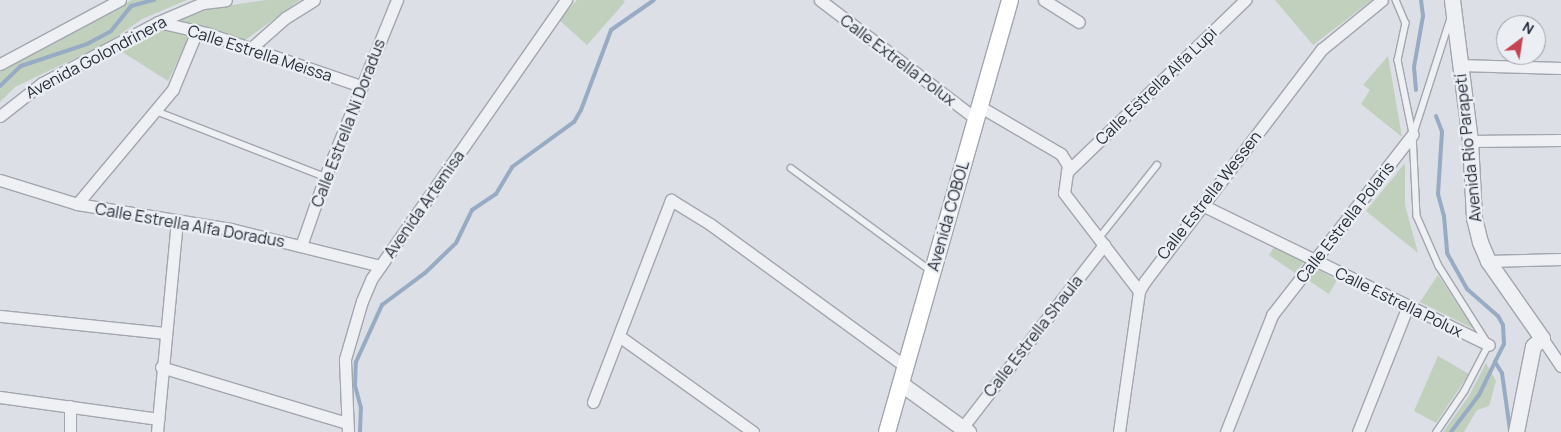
<!DOCTYPE html>
<html>
<head>
<meta charset="utf-8">
<style>
	body { margin:0 }
	#map { position:relative; width:1561px; height:432px; overflow:hidden; background:#dcdfe5; font-family:Manrope,sans-serif }
	div>[style] { position:absolute }
	.green>* { inset:0; background:#c1cfbd }
	.stream>* { height:4px; margin:-2px; padding:0 2px; transform-origin:2px; border-radius:2px; background:#98abc4 }
	.roads { filter:drop-shadow(1px 0 #a2a6ae) drop-shadow(-1px 0 #a2a6ae) drop-shadow(0 1px #a2a6ae) drop-shadow(0 -1px #a2a6ae) }
	.service>* { height:5.5px; margin:-2.75px; padding:0 2.75px; transform-origin:2.75px; border-radius:2.75px; background:#eef0f4 }
	.minor>* { height:11px; margin:-5.5px; padding:0 5.5px; transform-origin:5.5px; border-radius:5.5px; background:#eef0f4 }
	.tertiary>* { height:15px; margin:-7.5px; padding:0 7.5px; transform-origin:7.5px; border-radius:7.5px; background:#eef0f4 }
	.secondary>* { height:16px; margin:-8px; padding:0 8px; transform-origin:8px; border-radius:8px; background:#fff }
	span { translate:-50% -50%; white-space:nowrap; text-align:center; line-height:1.15; -webkit-text-stroke:4.5px #ebeef3; paint-order:stroke }
	.street-label { font-size:16px; color:#262d3a }
	.north { position:absolute; left:1496px; top:15px; width:50px; height:50px; box-sizing:border-box; background:#ebeef3; border:1px solid #9ca1a9; border-radius:50%; rotate:31deg; font-size:14px; font-weight:700; line-height:20px; text-align:center; color:#262d3a }
	.north::after { content:''; display:block; margin:auto; width:18px; height:22px; background:#c64452; clip-path:polygon(50% 0,100% 100%,50% 72%,0 100%) }
</style>
</head>
<body>
<div id="map">
	<div class="green">
		<i style="clip-path:polygon(132px 0,187px 0,142px 19px,109px 42px,15px 87px,0 102px,0 71px)"></i>
		<i style="clip-path:polygon(266px 0,300px 0,244px 41px,179px 20px,212px 8px)"></i>
		<i style="clip-path:polygon(577px 0,623px 0,625px 2px,587px 45px,559px 20px)"></i>
		<i style="clip-path:polygon(1275px 0,1372px 0,1313px 45px)"></i>
		<i style="clip-path:polygon(170px 29px,191px 34px,168px 81px,119px 50px,156px 30px)"></i>
		<i style="clip-path:polygon(1388px 56px,1402px 137px,1361px 104px,1370px 90px,1363px 85px)"></i>
		<i style="clip-path:polygon(1405px 163px,1405px 205px,1418px 253px,1366px 211px)"></i>
		<i style="clip-path:polygon(1274px 247px,1304px 262px,1295px 273px,1269px 255px)"></i>
		<i style="clip-path:polygon(1317px 269px,1337px 280px,1329px 294px,1308px 280px)"></i>
		<i style="clip-path:polygon(1438px 275px,1474px 329px,1420px 302px)"></i>
		<i style="clip-path:polygon(1438px 356px,1469px 374px,1436px 423px,1414px 411px)"></i>
		<i style="clip-path:polygon(1486px 363px,1496px 381px,1489px 406px,1477px 410px,1464px 432px,1443px 432px,1469px 396px)"></i>
	</div>
	<div class="stream">
		<i style="left:0;top:86px;width:29px;rotate:-44deg"></i>
		<i style="left:21px;top:66px;width:70px;rotate:-18.4deg"></i>
		<i style="left:87px;top:44px;width:27px;rotate:-28deg"></i>
		<i style="left:111px;top:31px;width:32px;rotate:-51deg"></i>
		<i style="left:131px;top:6px;width:24px;rotate:-15deg"></i>
		<i style="left:1416px;top:90px;width:23px;rotate:-95deg"></i>
		<i style="left:1414px;top:67px;width:52px;rotate:-80deg"></i>
		<i style="left:1423px;top:16px;width:16px;rotate:-97deg"></i>
		<i style="left:1436px;top:116px;width:17px;rotate:69deg"></i>
		<i style="left:1442px;top:132px;width:62px;rotate:93.7deg"></i>
		<i style="left:1438px;top:194px;width:23px;rotate:75deg"></i>
		<i style="left:1444px;top:216px;width:37px;rotate:85deg"></i>
		<i style="left:1447px;top:253px;width:41px;rotate:60.9deg"></i>
		<i style="left:1467px;top:289px;width:41px;rotate:41.1deg"></i>
		<i style="left:1498px;top:316px;width:10px;rotate:61deg"></i>
		<i style="left:1503px;top:325px;width:19px;rotate:87deg"></i>
		<i style="left:1504px;top:344px;width:20px;rotate:117deg"></i>
		<i style="left:1495px;top:362px;width:13px;rotate:58deg"></i>
		<i style="left:1502px;top:373px;width:58px;rotate:82deg"></i>
		<i style="left:360px;top:432px;width:24px;rotate:-88deg"></i>
		<i style="left:361px;top:408px;width:23px;rotate:-105deg"></i>
		<i style="left:355px;top:386px;width:24px;rotate:-88deg"></i>
		<i style="left:356px;top:362px;width:63px;rotate:-65.5deg"></i>
		<i style="left:382px;top:305px;width:54px;rotate:-36.7deg"></i>
		<i style="left:425px;top:273px;width:43px;rotate:-44.1deg"></i>
		<i style="left:456px;top:243px;width:37px;rotate:-64deg"></i>
		<i style="left:472px;top:210px;width:29px;rotate:-34deg"></i>
		<i style="left:496px;top:194px;width:31px;rotate:-59deg"></i>
		<i style="left:512px;top:167px;width:77px;rotate:-36deg"></i>
		<i style="left:574px;top:122px;width:14px;rotate:-60deg"></i>
		<i style="left:581px;top:110px;width:85px;rotate:-69.4deg"></i>
		<i style="left:611px;top:30px;width:52px;rotate:-34.9deg"></i>
		<i style="left:1451px;top:432px;width:46px;rotate:-52.9deg"></i>
		<i style="left:1479px;top:395px;width:37px;rotate:-64deg"></i>
	</div>
	<div class="roads">
		<div class="service">
			<i style="left:1396px;top:0;width:25px;rotate:67deg"></i>
			<i style="left:1406px;top:23px;width:38px;rotate:102deg"></i>
			<i style="left:1398px;top:60px;width:76px;rotate:78.5deg"></i>
			<i style="left:1413px;top:134px;width:82px;rotate:87.2deg"></i>
			<i style="left:1417px;top:216px;width:55px;rotate:66.3deg"></i>
			<i style="left:1439px;top:266px;width:93px;rotate:57.7deg"></i>
			<i style="left:1489px;top:345px;width:52px;rotate:117.6deg"></i>
			<i style="left:1465px;top:391px;width:50px;rotate:124.3deg"></i>
			<i style="left:156px;top:111px;width:181px;rotate:21.3deg"></i>
			<i style="left:1414px;top:132px;width:118px;rotate:-72.2deg"></i>
			<i style="left:791px;top:168px;width:174px;rotate:36.3deg"></i>
			<i style="left:1099px;top:238px;width:93px;rotate:-51.5deg"></i>
		</div>
		<div class="minor">
			<i style="left:820px;top:0;width:196px;rotate:37.3deg"></i>
			<i style="left:1044px;top:0;width:41px;rotate:32.2deg"></i>
			<i style="left:158px;top:22px;width:49px;rotate:12.9deg"></i>
			<i style="left:206px;top:33px;width:164px;rotate:18.9deg"></i>
			<i style="left:250px;top:49px;width:47px;rotate:-41.5deg"></i>
			<i style="left:285px;top:18px;width:34px;rotate:-32deg"></i>
			<i style="left:0;top:64px;width:136px;rotate:-28.1deg"></i>
			<i style="left:1459px;top:65px;width:102px;rotate:1.7deg"></i>
			<i style="left:979px;top:106px;width:95px;rotate:30.3deg"></i>
			<i style="left:1061px;top:154px;width:13px;rotate:58deg"></i>
			<i style="left:1068px;top:165px;width:28px;rotate:98deg"></i>
			<i style="left:1064px;top:193px;width:123px;rotate:52.6deg"></i>
			<i style="left:0;top:116px;width:53px;rotate:-38.2deg"></i>
			<i style="left:42px;top:83px;width:131px;rotate:-27.7deg"></i>
			<i style="left:158px;top:22px;width:49px;rotate:-22.9deg"></i>
			<i style="left:203px;top:3px;width:23px;rotate:-7deg"></i>
			<i style="left:1470px;top:141px;width:91px;rotate:-0.6deg"></i>
			<i style="left:1067px;top:172px;width:248px;rotate:-44deg"></i>
			<i style="left:0;top:180px;width:81px;rotate:17.3deg"></i>
			<i style="left:77px;top:204px;width:156px;rotate:9.2deg"></i>
			<i style="left:231px;top:229px;width:154px;rotate:13.9deg"></i>
			<i style="left:77px;top:204px;width:150px;rotate:-50.1deg"></i>
			<i style="left:173px;top:89px;width:63px;rotate:-67.5deg"></i>
			<i style="left:1202px;top:205px;width:319px;rotate:26deg"></i>
			<i style="left:301px;top:246px;width:73px;rotate:-70.8deg"></i>
			<i style="left:325px;top:177px;width:191px;rotate:-67.9deg"></i>
			<i style="left:1488px;top:261px;width:73px;rotate:-1.6deg"></i>
			<i style="left:0;top:316px;width:165px;rotate:5.9deg"></i>
			<i style="left:619px;top:336px;width:165px;rotate:35.6deg"></i>
			<i style="left:1542px;top:338px;width:34px;rotate:56deg"></i>
			<i style="left:161px;top:367px;width:194px;rotate:16.8deg"></i>
			<i style="left:0;top:397px;width:160px;rotate:7.9deg"></i>
			<i style="left:593px;top:402px;width:217px;rotate:-68.9deg"></i>
			<i style="left:671px;top:200px;width:46px;rotate:31.6deg"></i>
			<i style="left:710px;top:224px;width:241px;rotate:36.1deg"></i>
			<i style="left:962px;top:428px;width:232px;rotate:-52.2deg"></i>
			<i style="left:70px;top:432px;width:26px;rotate:-90deg"></i>
			<i style="left:157px;top:432px;width:213px;rotate:-84.6deg"></i>
			<i style="left:348px;top:432px;width:73px;rotate:-92.4deg"></i>
			<i style="left:345px;top:359px;width:60px;rotate:-73.7deg"></i>
			<i style="left:362px;top:301px;width:25px;rotate:-67deg"></i>
			<i style="left:372px;top:278px;width:339px;rotate:-55.1deg"></i>
			<i style="left:1119px;top:432px;width:142px;rotate:-81.9deg"></i>
			<i style="left:1139px;top:291px;width:12px;rotate:-59deg"></i>
			<i style="left:1145px;top:281px;width:292px;rotate:-52.7deg"></i>
			<i style="left:1322px;top:49px;width:77px;rotate:-39.2deg"></i>
			<i style="left:1226px;top:432px;width:126px;rotate:-68.5deg"></i>
			<i style="left:1272px;top:315px;width:229px;rotate:-52.1deg"></i>
			<i style="left:1358px;top:432px;width:136px;rotate:-68.4deg"></i>
		</div>
		<div class="tertiary">
			<i style="left:1452px;top:0;width:142px;rotate:82.7deg"></i>
			<i style="left:1470px;top:141px;width:77px;rotate:87deg"></i>
			<i style="left:1474px;top:218px;width:25px;rotate:76deg"></i>
			<i style="left:1480px;top:242px;width:21px;rotate:67deg"></i>
			<i style="left:1488px;top:261px;width:94px;rotate:55deg"></i>
			<i style="left:1542px;top:338px;width:12px;rotate:138deg"></i>
			<i style="left:1533px;top:346px;width:88px;rotate:101.2deg"></i>
			<i style="left:900px;top:383px;width:84px;rotate:35.8deg"></i>
		</div>
		<div class="secondary">
			<i style="left:887px;top:432px;width:449px;rotate:-74.1deg"></i>
		</div>
	</div>
	<div class="street-label">
		<span style="left:260px;top:53px;rotate:18deg">Calle Estrella Meissa</span>
		<span style="left:96px;top:57px;rotate:-28deg">Avenida Golondrinera</span>
		<span style="left:898px;top:60px;rotate:37deg">Calle Extrella Polux</span>
		<span style="left:1156px;top:86px;rotate:-44deg">Calle Estrella Alfa Lupi</span>
		<span style="left:348px;top:123px;rotate:-69deg">Calle Estrella Ni Doradus</span>
		<span style="left:1468px;top:148px;rotate:-96deg">Avenida Río Parapetí</span>
		<span style="left:1209px;top:195px;rotate:-52deg">Calle Estrella Wessen</span>
		<span style="left:424px;top:204px;rotate:-55deg">Avenida Artemisa</span>
		<span style="left:948px;top:216px;rotate:-74deg">Avenida COBOL</span>
		<span style="left:1345px;top:222px;rotate:-52deg">Calle Estrella Polaris</span>
		<span style="left:190px;top:225px;rotate:10deg">Calle Estrella Alfa Doradus</span>
		<span style="left:1399px;top:302px;rotate:26deg">Calle Estrella Polux</span>
		<span style="left:1033px;top:336px;rotate:-52deg">Calle Estrella Shaula</span>
	</div>
	<div class="north">N</div>
</div>
</body>
</html>
